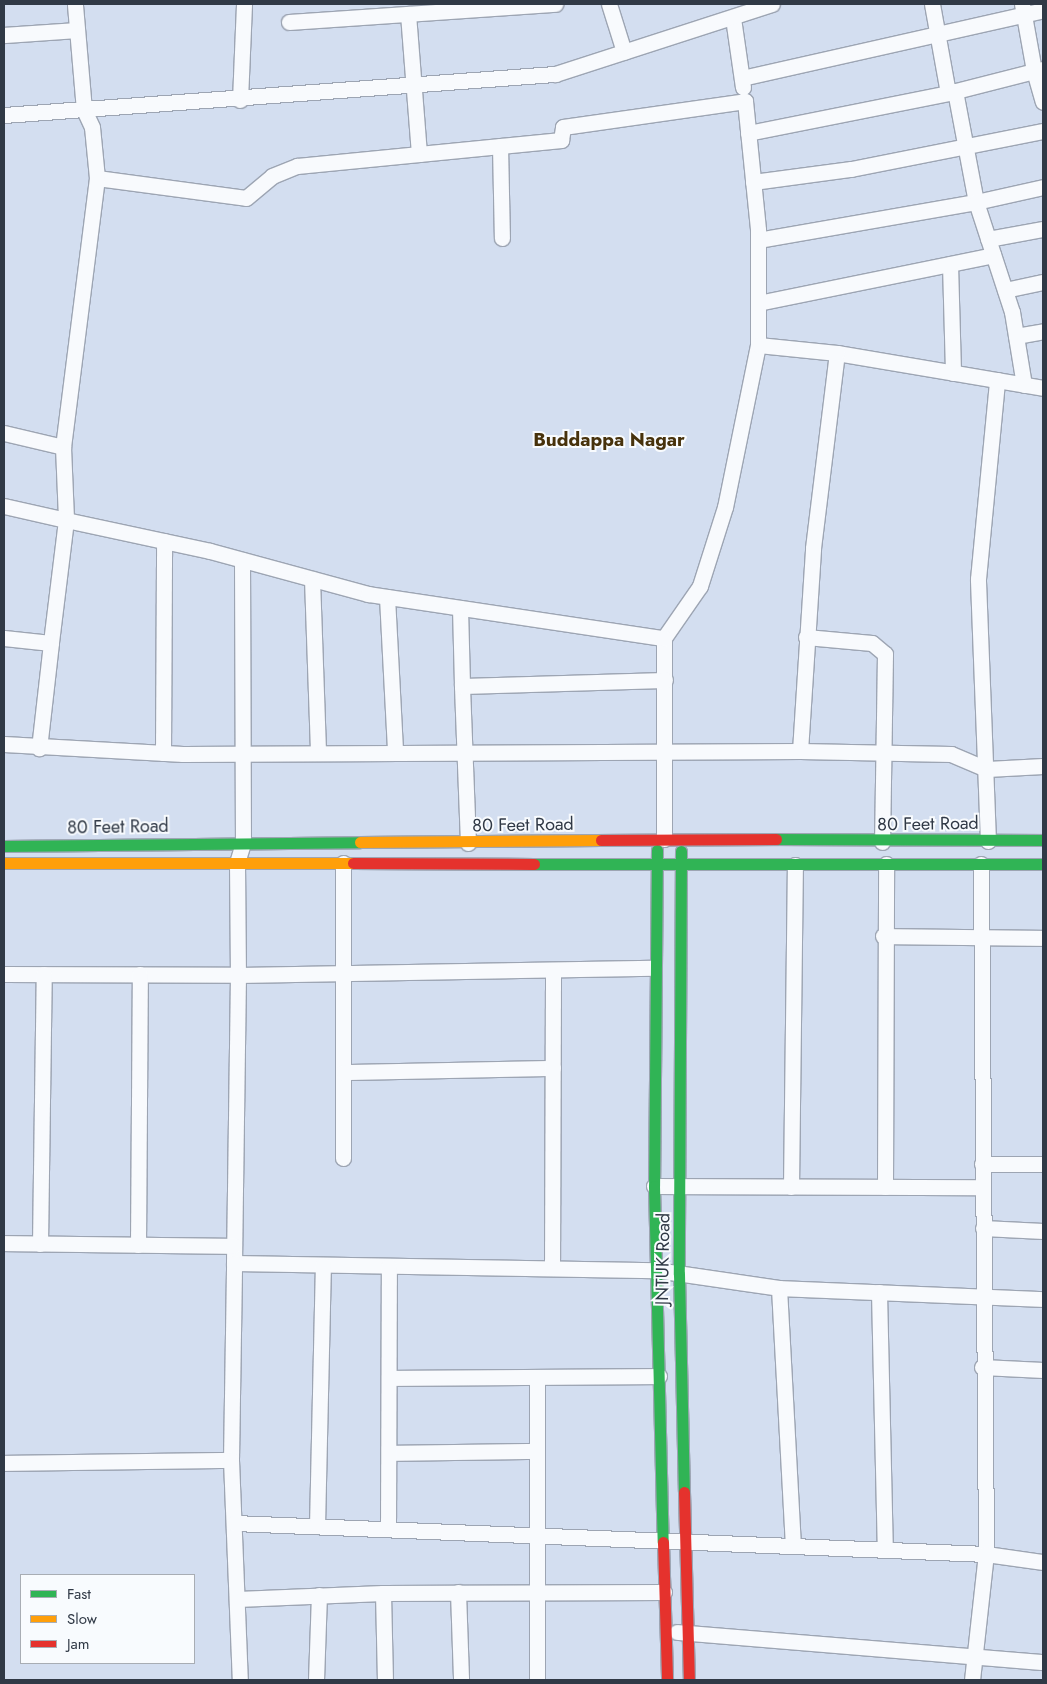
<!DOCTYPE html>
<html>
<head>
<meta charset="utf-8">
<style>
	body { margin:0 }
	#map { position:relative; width:1047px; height:1684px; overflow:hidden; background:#d3def0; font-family:Jost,sans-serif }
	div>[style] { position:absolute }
	.roads { filter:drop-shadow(1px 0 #9da5b3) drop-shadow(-1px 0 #9da5b3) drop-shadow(0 1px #9da5b3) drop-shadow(0 -1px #9da5b3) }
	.street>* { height:15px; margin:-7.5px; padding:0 7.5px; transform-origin:7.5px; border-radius:7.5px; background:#f8fafd }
	.fast>* { height:11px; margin:-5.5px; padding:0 5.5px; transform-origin:5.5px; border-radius:5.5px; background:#30b455 }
	.slow>* { height:11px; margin:-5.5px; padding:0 5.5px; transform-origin:5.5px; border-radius:5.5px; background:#ff9f0a }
	.jam>* { height:11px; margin:-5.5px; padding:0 5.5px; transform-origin:5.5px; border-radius:5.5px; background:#e5322d }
	span { translate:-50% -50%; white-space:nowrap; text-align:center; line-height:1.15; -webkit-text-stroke:4px #f8fbfe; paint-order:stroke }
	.street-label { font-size:18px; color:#303946 }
	.neighbourhood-label { font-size:19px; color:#47320c; font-weight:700 }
	.frame { position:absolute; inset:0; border:5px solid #303946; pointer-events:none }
	.legend { position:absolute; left:20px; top:1574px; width:175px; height:90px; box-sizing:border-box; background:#f8fbfe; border:1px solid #a8adb4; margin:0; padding:6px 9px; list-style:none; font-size:15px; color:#303946 }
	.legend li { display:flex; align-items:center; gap:10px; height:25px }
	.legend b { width:25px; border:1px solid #a8adb4 }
</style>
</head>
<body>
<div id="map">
	<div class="roads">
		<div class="street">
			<i style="left:609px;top:4px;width:50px;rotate:72.6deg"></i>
			<i style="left:932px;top:4px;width:90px;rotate:79.8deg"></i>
			<i style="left:948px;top:93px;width:89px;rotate:-14.3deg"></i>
			<i style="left:1034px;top:71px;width:32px;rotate:74deg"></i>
			<i style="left:1022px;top:4px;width:68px;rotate:79.8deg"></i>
			<i style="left:1034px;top:71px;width:9px;rotate:-13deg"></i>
			<i style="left:408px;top:14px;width:140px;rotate:85.5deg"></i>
			<i style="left:419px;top:154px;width:143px;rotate:-5.6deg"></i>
			<i style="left:561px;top:140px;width:13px;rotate:-81deg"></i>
			<i style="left:563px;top:127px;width:184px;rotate:-8.1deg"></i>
			<i style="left:745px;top:101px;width:130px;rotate:84.2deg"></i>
			<i style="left:758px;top:230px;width:115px;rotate:90deg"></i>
			<i style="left:758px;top:345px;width:165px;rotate:101.5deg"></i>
			<i style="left:725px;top:507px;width:83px;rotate:107.6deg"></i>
			<i style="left:700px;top:586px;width:63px;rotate:124.7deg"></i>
			<i style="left:664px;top:638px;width:201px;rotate:90deg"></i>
			<i style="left:733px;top:18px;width:70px;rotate:81.8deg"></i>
			<i style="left:289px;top:22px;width:267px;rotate:-3.9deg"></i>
			<i style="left:4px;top:35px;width:73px;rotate:-3.9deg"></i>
			<i style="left:742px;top:78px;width:309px;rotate:-12.7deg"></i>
			<i style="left:240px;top:100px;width:96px;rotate:-87.6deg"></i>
			<i style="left:4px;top:115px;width:553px;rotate:-4.26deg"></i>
			<i style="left:555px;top:74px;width:228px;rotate:-17.9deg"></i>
			<i style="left:748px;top:133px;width:204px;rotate:-11.3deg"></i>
			<i style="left:500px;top:146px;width:92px;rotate:88.8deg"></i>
			<i style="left:97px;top:178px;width:150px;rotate:7.6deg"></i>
			<i style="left:246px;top:198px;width:34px;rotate:-40deg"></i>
			<i style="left:272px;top:176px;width:27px;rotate:-22deg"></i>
			<i style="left:297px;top:166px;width:123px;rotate:-5.6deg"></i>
			<i style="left:753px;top:182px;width:99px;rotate:-7.6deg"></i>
			<i style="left:851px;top:169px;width:196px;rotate:-11.2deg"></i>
			<i style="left:988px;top:239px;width:56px;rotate:-10.3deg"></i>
			<i style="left:758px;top:240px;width:221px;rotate:-9.9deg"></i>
			<i style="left:976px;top:202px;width:113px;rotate:-100.7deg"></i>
			<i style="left:950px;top:264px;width:109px;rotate:88.4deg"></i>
			<i style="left:1005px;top:290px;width:39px;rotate:-12deg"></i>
			<i style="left:758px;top:303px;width:240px;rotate:-11.5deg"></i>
			<i style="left:1016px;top:336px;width:27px;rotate:-10deg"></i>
			<i style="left:837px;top:353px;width:209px;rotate:9.6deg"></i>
			<i style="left:1024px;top:385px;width:74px;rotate:-99.3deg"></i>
			<i style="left:1012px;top:312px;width:116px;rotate:-108.1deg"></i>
			<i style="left:976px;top:202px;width:69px;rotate:-12.6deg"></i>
			<i style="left:4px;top:433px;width:61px;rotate:13.3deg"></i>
			<i style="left:63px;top:447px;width:73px;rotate:87.6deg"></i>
			<i style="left:66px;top:520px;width:147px;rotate:12.1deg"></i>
			<i style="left:210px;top:551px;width:164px;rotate:15.2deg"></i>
			<i style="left:368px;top:594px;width:299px;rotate:8.5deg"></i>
			<i style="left:63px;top:447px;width:271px;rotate:-82.8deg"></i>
			<i style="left:97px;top:178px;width:51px;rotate:-95.6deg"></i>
			<i style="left:92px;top:127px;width:19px;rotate:-115deg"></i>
			<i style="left:84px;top:110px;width:106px;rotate:-94.9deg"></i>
			<i style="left:4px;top:506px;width:64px;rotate:12.7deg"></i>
			<i style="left:66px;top:520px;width:124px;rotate:97deg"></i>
			<i style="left:242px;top:560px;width:283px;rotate:89.8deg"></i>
			<i style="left:243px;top:843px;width:21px;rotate:107deg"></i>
			<i style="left:237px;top:863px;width:112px;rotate:89.5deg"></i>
			<i style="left:238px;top:975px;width:416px;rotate:-1deg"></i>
			<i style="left:312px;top:579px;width:173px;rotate:88deg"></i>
			<i style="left:387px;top:597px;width:155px;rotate:87deg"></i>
			<i style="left:460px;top:608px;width:78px;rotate:88.5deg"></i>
			<i style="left:806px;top:637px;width:66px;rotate:5.2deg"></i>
			<i style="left:872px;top:643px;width:17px;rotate:40deg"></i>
			<i style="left:885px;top:654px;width:188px;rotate:90.9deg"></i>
			<i style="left:4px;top:638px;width:47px;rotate:6.1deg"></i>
			<i style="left:51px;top:643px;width:106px;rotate:96.5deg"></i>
			<i style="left:4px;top:744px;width:179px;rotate:3.2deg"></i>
			<i style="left:183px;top:754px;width:617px;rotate:-0.28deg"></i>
			<i style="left:800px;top:751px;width:203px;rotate:-86.3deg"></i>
			<i style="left:813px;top:548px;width:196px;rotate:-83deg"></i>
			<i style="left:837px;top:353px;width:79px;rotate:-174.2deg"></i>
			<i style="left:800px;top:751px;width:151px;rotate:1.1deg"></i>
			<i style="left:951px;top:754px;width:39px;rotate:23deg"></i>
			<i style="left:987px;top:769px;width:56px;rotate:-3.1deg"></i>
			<i style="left:163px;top:753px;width:212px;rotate:-89.7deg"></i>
			<i style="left:988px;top:841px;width:262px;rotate:-92.2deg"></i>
			<i style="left:978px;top:579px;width:200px;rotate:-84.5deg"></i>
			<i style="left:468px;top:843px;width:157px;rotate:-92.2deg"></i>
			<i style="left:462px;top:686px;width:203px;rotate:-1.7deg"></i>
			<i style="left:343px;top:863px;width:295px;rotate:90deg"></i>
			<i style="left:883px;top:936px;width:160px;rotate:0.7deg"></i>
			<i style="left:4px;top:974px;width:234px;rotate:0.2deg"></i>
			<i style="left:238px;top:975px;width:288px;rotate:90.8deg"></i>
			<i style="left:234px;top:1263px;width:422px;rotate:1deg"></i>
			<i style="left:656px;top:1270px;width:124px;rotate:8.3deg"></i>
			<i style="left:779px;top:1288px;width:264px;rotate:2.4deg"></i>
			<i style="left:344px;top:1072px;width:209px;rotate:-1.1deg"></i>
			<i style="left:982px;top:1164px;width:61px"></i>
			<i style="left:654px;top:1186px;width:329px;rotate:0.2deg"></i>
			<i style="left:791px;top:1187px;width:322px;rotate:-89.3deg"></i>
			<i style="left:885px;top:1187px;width:323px;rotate:-89.8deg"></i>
			<i style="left:983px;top:1228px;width:60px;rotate:2.9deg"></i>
			<i style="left:4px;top:1243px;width:230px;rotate:0.7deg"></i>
			<i style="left:40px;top:1244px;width:270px;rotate:-89.2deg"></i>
			<i style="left:138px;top:1245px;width:271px;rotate:-89.6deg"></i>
			<i style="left:552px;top:1268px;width:297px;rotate:-89.8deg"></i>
			<i style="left:779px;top:1288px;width:256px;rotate:86.9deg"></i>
			<i style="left:879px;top:1292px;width:257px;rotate:88.7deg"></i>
			<i style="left:982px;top:1367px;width:61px;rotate:2.8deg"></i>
			<i style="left:389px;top:1378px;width:270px;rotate:-0.4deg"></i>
			<i style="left:389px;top:1453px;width:148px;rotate:-0.8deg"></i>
			<i style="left:231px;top:1460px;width:197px;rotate:-89.1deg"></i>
			<i style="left:4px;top:1463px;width:227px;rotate:-0.8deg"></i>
			<i style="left:231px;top:1460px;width:220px;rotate:87.7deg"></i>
			<i style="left:234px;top:1523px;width:753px;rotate:2.36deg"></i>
			<i style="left:986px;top:1554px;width:690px;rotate:-90.42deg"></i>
			<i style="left:317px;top:1526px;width:261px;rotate:-88.7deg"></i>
			<i style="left:388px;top:1528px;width:262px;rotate:-89.8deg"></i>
			<i style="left:458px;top:1592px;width:88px;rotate:88deg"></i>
			<i style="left:383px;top:1593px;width:281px;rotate:-0.2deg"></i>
			<i style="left:237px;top:1599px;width:146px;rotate:-2.4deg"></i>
			<i style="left:383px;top:1593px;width:87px;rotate:88.7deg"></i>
			<i style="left:677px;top:1632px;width:367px;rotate:4.7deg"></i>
			<i style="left:316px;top:1680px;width:85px;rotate:-88deg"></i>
			<i style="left:537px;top:1680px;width:303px;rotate:-90deg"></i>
			<i style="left:972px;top:1680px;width:127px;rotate:-83.7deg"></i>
			<i style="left:986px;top:1554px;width:58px;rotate:8deg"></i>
		</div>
		<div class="fast">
			<i style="left:776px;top:839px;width:267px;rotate:0.2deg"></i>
			<i style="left:4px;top:846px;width:356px;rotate:-0.6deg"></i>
			<i style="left:657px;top:850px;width:336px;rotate:90.5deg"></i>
			<i style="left:654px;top:1186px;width:356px;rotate:88.6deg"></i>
			<i style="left:681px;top:851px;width:423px;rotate:90.3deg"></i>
			<i style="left:679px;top:1274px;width:218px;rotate:88.7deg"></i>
			<i style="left:534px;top:864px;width:509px"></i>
		</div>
		<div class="slow">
			<i style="left:360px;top:842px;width:241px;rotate:-0.5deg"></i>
			<i style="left:4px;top:863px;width:349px"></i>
		</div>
		<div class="jam">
			<i style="left:601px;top:840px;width:175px;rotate:-0.3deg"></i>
			<i style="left:353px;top:863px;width:181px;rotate:0.3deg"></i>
			<i style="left:684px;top:1492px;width:188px;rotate:88.5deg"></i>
			<i style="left:663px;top:1542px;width:138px;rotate:88.3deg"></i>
		</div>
	</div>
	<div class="street-label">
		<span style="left:928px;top:824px;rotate:-1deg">80 Feet Road</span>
		<span style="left:523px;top:825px;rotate:-1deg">80 Feet Road</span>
		<span style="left:118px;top:827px;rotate:-1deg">80 Feet Road</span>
		<span style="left:663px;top:1259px;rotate:-89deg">JNTUK Road</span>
	</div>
	<div class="neighbourhood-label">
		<span style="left:609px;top:440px">Buddappa Nagar</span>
	</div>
	<div class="frame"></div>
	<ul class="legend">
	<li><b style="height:6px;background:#30b455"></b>Fast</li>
	<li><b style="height:6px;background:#ff9f0a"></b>Slow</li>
	<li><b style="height:6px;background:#e5322d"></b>Jam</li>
	</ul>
</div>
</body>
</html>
